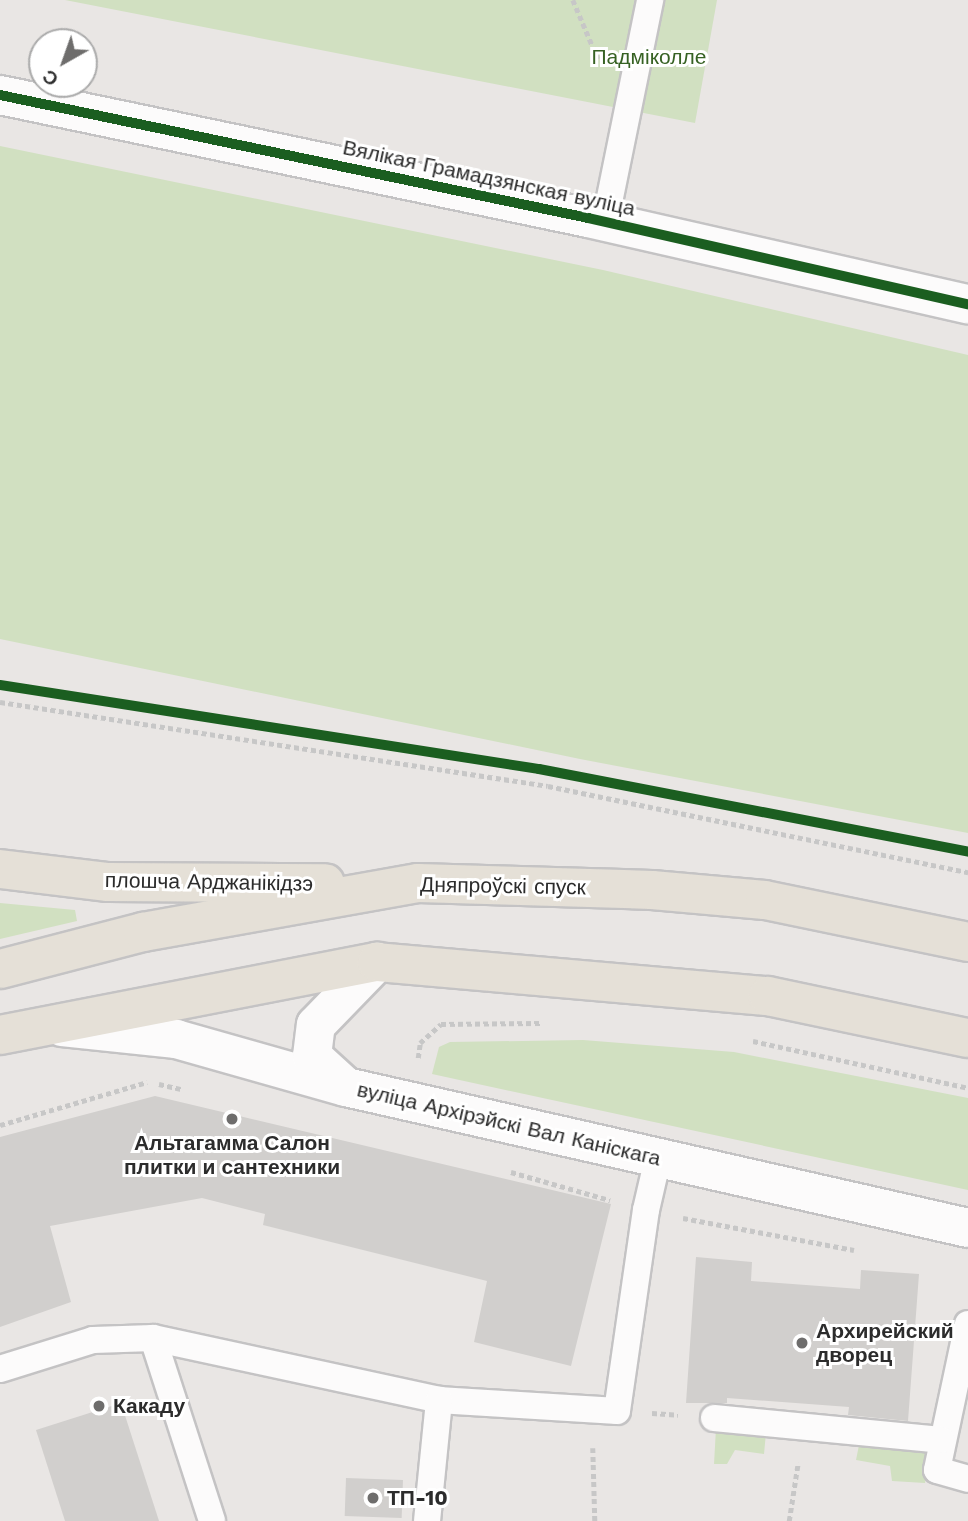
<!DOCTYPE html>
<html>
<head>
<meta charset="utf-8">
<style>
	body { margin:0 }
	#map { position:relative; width:968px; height:1521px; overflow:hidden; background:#e9e6e4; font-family:"Work Sans",sans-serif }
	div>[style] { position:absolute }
	.green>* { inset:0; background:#d1e0c1 }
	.building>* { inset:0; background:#d1cfcd; transform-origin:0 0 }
	.path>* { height:4.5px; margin-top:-2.25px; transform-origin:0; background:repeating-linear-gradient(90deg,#c7c7c7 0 5px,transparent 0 8.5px) }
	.roads { filter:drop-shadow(2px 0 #c4c3c4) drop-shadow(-2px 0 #c4c3c4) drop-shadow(0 2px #c4c3c4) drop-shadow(0 -2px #c4c3c4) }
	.service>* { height:26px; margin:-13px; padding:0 13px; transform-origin:13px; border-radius:13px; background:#fcfbfb }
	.minor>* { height:38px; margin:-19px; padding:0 19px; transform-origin:19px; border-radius:19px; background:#fcfbfb }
	.primary>* { height:38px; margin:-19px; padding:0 19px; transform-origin:19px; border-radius:19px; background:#e5e0d7 }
	.cycleway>* { height:10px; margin:-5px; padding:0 5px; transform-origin:5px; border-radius:5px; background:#1b5e20 }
	.dots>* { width:19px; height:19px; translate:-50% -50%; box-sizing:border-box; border:4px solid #fff; border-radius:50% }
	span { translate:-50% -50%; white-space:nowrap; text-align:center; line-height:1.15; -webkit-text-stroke:6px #fff; paint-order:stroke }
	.park-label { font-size:21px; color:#376224 }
	.street-label { font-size:21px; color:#2c2c2c }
	.poi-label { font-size:21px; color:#2c2c2c; font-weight:700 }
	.left { translate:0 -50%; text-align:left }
	.north { position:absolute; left:28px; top:28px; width:70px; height:70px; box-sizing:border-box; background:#fff; border:2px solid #ababab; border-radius:50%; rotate:220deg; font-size:19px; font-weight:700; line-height:28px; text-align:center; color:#2c2c2c }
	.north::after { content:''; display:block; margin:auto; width:24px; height:32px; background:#6e6d6c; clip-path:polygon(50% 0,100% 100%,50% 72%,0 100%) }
</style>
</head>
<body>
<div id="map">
	<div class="green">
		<i style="clip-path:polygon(65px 0,717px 0,695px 123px)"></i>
		<i style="clip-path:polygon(0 146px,603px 270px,968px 355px,968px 833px,580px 759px,0 639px)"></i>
		<i style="clip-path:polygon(0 903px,75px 910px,77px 921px,0 939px)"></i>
		<i style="clip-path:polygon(583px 1040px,734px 1052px,968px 1098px,968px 1190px,432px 1074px,439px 1047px,450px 1042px)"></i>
		<i style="clip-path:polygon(716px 1428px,766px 1433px,764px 1454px,735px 1450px,727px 1464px,714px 1464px)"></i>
		<i style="clip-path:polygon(859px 1445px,931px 1451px,925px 1483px,892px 1481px,890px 1466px,856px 1460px)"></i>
	</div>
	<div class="building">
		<i style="clip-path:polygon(155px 1096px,611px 1204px,571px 1366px,474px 1342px,487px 1281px,263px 1225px,265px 1214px,202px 1198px,50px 1226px,71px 1302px,0 1327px,0 1137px)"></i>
		<i style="clip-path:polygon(696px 1257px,752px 1262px,751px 1281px,860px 1289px,861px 1270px,919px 1274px,908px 1421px,848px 1415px,849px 1407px,727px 1398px,727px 1403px,686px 1403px)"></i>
		<i style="clip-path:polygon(121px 1403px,159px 1521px,65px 1521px,36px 1430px)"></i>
		<i style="left:346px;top:1478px;width:57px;height:38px;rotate:2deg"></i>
	</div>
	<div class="path">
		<i style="left:573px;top:0;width:64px;rotate:67deg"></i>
		<i style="left:0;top:702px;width:554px;rotate:8.71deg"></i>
		<i style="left:548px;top:786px;width:429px;rotate:11.6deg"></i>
		<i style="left:753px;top:1041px;width:220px;rotate:12.3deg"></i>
		<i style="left:418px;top:1058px;width:15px;rotate:-82deg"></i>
		<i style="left:420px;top:1043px;width:28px;rotate:-42deg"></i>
		<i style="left:441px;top:1024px;width:102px;rotate:-0.6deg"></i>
		<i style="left:159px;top:1084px;width:23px;rotate:13deg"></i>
		<i style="left:0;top:1125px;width:153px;rotate:-16.3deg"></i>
		<i style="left:511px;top:1172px;width:103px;rotate:15.8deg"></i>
		<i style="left:683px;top:1218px;width:174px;rotate:10.6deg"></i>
		<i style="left:652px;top:1413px;width:26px;rotate:4deg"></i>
		<i style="left:593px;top:1448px;width:73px;rotate:88.4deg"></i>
		<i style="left:789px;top:1521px;width:59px;rotate:-81.2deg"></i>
	</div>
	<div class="roads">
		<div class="service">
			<i style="left:605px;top:222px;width:227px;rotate:-78.5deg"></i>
			<i style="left:968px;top:1324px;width:149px;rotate:102deg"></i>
			<i style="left:937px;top:1470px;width:32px;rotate:16deg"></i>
			<i style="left:153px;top:1338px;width:192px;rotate:72.1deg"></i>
			<i style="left:0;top:1369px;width:97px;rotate:-17.3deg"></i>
			<i style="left:93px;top:1340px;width:60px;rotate:-1.9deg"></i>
			<i style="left:153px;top:1338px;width:293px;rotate:12.2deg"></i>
			<i style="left:439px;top:1400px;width:178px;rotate:3.5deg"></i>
			<i style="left:617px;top:1411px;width:203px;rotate:-81.8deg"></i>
			<i style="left:646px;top:1210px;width:53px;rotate:-77deg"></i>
			<i style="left:714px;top:1418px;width:228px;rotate:5.5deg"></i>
			<i style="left:427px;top:1521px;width:122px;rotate:-84.3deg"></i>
		</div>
		<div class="minor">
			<i style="left:0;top:95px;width:601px;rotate:11.81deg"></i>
			<i style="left:588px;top:218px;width:390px;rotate:12.8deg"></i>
			<i style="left:62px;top:1027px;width:115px;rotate:6deg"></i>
			<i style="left:176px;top:1039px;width:177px;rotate:15.8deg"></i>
			<i style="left:346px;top:1087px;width:638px;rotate:12.77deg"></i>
			<i style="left:346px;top:1087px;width:46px;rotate:-137.6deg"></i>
			<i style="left:312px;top:1056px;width:31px;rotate:-83deg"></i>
			<i style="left:316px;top:1025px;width:88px;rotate:-45.9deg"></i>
		</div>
		<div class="primary">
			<i style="left:0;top:869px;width:109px;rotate:6.9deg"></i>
			<i style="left:108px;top:882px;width:217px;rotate:0.3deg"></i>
			<i style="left:0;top:969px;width:148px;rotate:-14.5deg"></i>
			<i style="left:143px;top:932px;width:279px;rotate:-10.1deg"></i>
			<i style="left:418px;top:883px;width:234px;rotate:1.7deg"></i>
			<i style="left:652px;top:890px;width:113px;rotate:5.1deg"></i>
			<i style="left:765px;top:900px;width:207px;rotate:11.7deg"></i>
			<i style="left:0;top:1035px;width:384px;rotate:-11deg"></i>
			<i style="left:377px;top:962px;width:392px;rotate:5deg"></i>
			<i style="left:768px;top:996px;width:204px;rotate:11.9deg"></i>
		</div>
	</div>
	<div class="cycleway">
		<i style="left:0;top:95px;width:601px;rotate:11.81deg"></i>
		<i style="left:588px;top:218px;width:390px;rotate:12.8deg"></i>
		<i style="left:0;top:685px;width:546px;rotate:8.86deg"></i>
		<i style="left:539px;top:769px;width:437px;rotate:10.9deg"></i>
	</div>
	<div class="dots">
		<i style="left:232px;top:1119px;background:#6e6d6c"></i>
		<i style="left:802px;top:1343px;background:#6e6d6c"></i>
		<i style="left:99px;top:1406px;background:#6e6d6c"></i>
		<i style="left:373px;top:1498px;background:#6e6d6c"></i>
	</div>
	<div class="park-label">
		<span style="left:649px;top:57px">Падміколле</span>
	</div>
	<div class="street-label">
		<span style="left:489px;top:178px;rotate:12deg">Вялікая Грамадзянская вуліца</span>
		<span style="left:209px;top:882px;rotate:1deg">плошча Арджанікідзэ</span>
		<span style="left:503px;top:886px;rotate:1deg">Дняпроўскі спуск</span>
		<span style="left:509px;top:1124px;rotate:13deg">вуліца Архірэйскі Вал Каніскага</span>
	</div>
	<div class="poi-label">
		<span style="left:232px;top:1155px">Альтагамма Салон<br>плитки и сантехники</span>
		<span class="left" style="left:816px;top:1343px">Архирейский<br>дворец</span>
		<span class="left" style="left:113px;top:1406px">Какаду</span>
		<span class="left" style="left:387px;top:1498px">ТП-10</span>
	</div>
	<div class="north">С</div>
</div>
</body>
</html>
